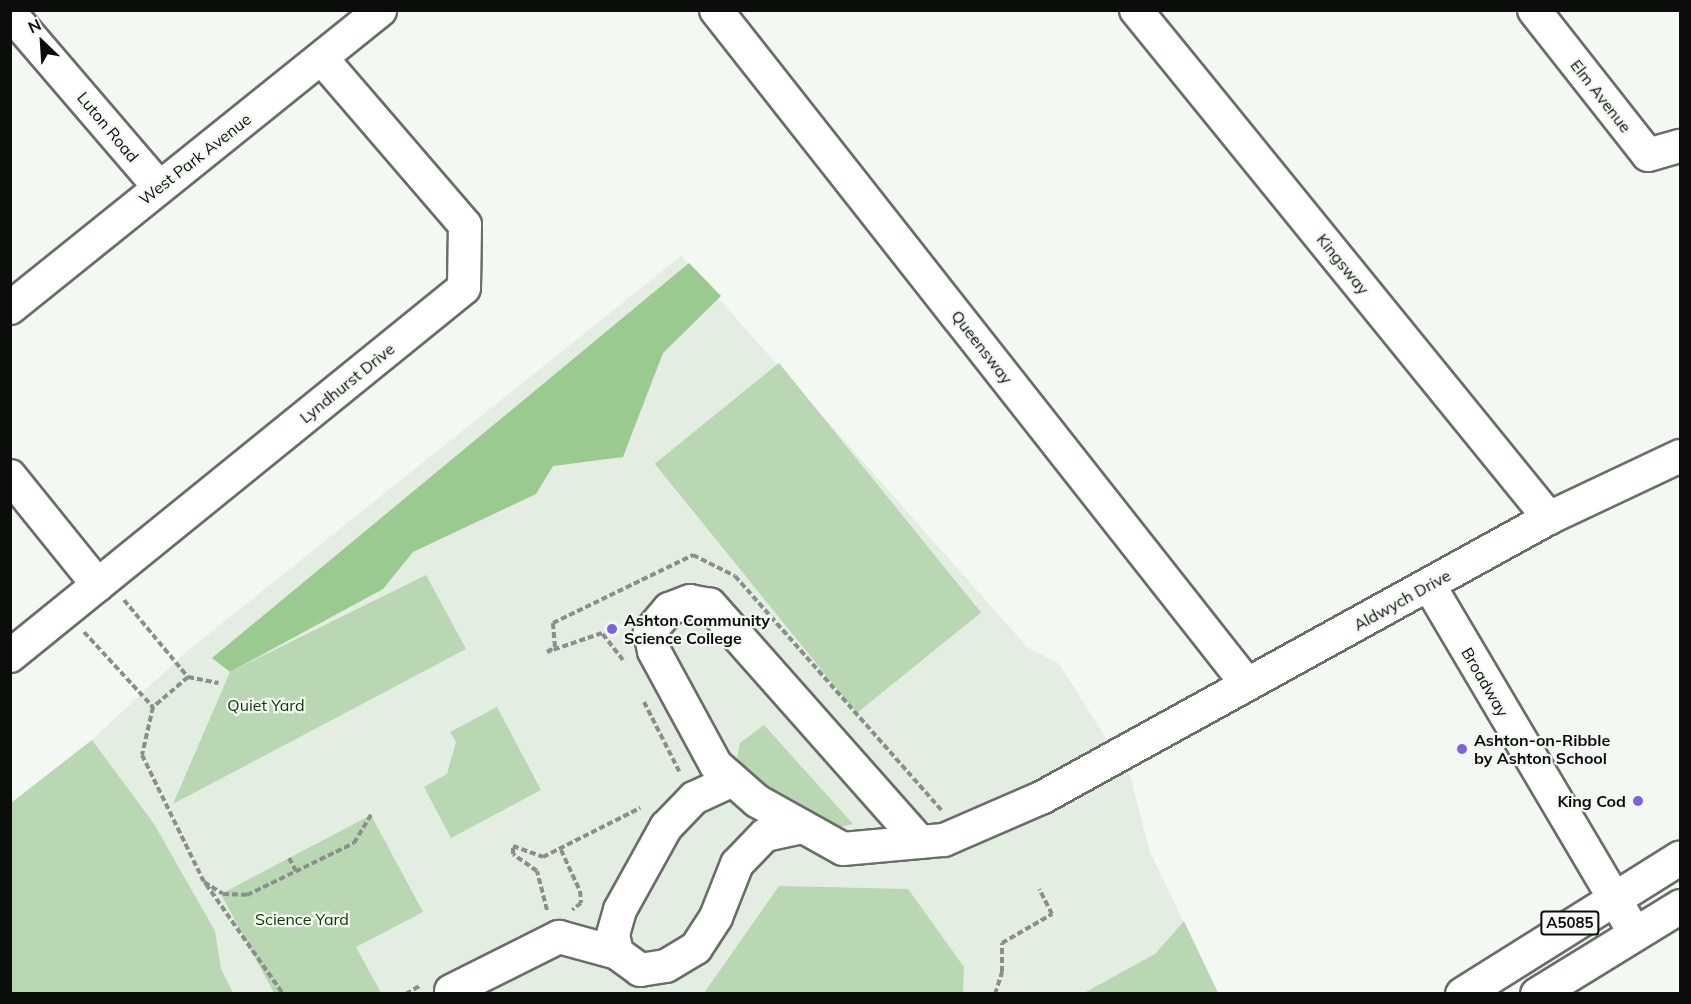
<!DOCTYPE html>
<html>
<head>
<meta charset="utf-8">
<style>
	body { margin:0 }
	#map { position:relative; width:1691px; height:1004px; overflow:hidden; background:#f3f8f2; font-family:Mulish,sans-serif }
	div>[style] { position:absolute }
	.built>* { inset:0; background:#e4ede1 }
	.green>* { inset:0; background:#b8d7b2; transform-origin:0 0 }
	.forest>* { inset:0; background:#9bca91 }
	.path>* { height:4px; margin-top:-2px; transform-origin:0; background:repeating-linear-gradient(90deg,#8b8f8b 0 6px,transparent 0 9px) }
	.roads { filter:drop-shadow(2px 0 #6a6e69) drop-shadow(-2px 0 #6a6e69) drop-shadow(0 2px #6a6e69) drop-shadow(0 -2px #6a6e69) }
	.minor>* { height:32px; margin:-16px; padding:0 16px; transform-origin:16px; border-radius:16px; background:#fff }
	.highway>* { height:33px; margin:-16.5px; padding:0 16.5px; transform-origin:16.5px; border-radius:16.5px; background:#fff }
	.dots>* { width:16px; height:16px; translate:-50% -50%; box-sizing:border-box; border:3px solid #f3f8f2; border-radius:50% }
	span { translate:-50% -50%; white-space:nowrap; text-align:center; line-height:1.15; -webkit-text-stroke:4.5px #f3f8f2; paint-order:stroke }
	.shield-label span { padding:2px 4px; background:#f3f8f2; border:2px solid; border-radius:4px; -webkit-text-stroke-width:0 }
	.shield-label { font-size:15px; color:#0b0d0b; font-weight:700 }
	.street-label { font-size:16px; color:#0b0d0b }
	.poi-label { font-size:16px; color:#0b0d0b; font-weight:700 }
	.left { translate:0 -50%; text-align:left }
	.right { translate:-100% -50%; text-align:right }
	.park-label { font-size:16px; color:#093900 }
	.frame { position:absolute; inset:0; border:12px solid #0b0d0b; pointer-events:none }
	.north { position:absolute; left:12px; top:12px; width:60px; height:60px; -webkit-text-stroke:4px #f3f8f2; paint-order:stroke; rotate:335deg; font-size:16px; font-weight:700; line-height:24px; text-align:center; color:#0b0d0b }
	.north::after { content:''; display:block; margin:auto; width:21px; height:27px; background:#0b0d0b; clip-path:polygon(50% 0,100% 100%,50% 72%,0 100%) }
</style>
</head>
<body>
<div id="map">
	<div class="built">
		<i style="clip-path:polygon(681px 256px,1027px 647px,1059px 664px,1130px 776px,1150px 852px,1218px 993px,11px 994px,11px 803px,92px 740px,186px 652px)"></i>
	</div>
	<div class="green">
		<i style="left:779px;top:363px;width:321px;height:160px;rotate:51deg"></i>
		<i style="clip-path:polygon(426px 575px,466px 649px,173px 804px,230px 672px)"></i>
		<i style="clip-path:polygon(497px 707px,541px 790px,451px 838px,424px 787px,447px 774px,456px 742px,450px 732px)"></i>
		<i style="clip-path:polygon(764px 725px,853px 824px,840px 827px,749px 779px,737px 758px,740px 743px)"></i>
		<i style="clip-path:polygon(92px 740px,154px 824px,215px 931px,221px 969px,233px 993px,11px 993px,11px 803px)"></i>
		<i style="clip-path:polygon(371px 815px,423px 912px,356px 947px,381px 993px,274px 993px,221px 894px)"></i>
		<i style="clip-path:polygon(779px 886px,908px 889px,964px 967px,963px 993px,704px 993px)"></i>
		<i style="clip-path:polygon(1184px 921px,1218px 993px,1084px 993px,1155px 954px)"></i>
	</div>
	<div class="forest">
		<i style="clip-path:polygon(689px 263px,721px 296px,663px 353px,623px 457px,553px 466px,536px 494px,413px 552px,383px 589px,230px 672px,212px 658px)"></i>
	</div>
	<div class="path">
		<i style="left:124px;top:600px;width:100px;rotate:50.3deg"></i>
		<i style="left:188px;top:677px;width:31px;rotate:11deg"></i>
		<i style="left:84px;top:632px;width:102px;rotate:47.4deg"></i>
		<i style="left:623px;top:660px;width:34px;rotate:-128deg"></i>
		<i style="left:602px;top:633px;width:58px;rotate:160.9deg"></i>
		<i style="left:547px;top:652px;width:9px;rotate:-32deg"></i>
		<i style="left:555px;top:647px;width:24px;rotate:-95deg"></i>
		<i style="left:553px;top:623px;width:156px;rotate:-25.9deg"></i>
		<i style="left:693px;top:555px;width:47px;rotate:26.6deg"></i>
		<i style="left:735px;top:576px;width:312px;rotate:48.6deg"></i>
		<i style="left:188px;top:677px;width:46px;rotate:139.4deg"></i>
		<i style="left:153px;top:707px;width:49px;rotate:102.9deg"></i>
		<i style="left:142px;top:755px;width:141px;rotate:64deg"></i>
		<i style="left:204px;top:882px;width:22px;rotate:32deg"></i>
		<i style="left:223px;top:894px;width:24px;rotate:2deg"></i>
		<i style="left:247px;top:895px;width:119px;rotate:-25.9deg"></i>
		<i style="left:354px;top:843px;width:33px;rotate:-59deg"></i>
		<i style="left:644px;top:702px;width:80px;rotate:63.1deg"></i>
		<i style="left:561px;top:850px;width:45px;rotate:65.1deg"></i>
		<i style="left:580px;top:891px;width:12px;rotate:85deg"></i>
		<i style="left:581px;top:903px;width:11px;rotate:142deg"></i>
		<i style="left:289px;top:858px;width:15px;rotate:62deg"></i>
		<i style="left:206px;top:884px;width:134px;rotate:55deg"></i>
		<i style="left:547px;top:910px;width:40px;rotate:-104.4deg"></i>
		<i style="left:537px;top:871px;width:29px;rotate:-145deg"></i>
		<i style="left:513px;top:854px;width:8px;rotate:-90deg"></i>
		<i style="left:513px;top:846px;width:32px;rotate:20deg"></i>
		<i style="left:543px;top:857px;width:109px;rotate:-26.8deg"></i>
		<i style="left:406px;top:994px;width:17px;rotate:-31deg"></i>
		<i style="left:995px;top:994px;width:23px;rotate:-72deg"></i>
		<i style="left:1002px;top:972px;width:29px;rotate:-90deg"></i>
		<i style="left:1002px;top:943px;width:58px;rotate:-30.1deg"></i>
		<i style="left:1052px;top:914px;width:28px;rotate:-117deg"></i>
	</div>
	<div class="roads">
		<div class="minor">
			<i style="left:716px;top:10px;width:858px;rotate:51.77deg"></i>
			<i style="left:1136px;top:10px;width:655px;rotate:50.89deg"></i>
			<i style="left:1534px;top:10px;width:184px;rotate:51.8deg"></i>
			<i style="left:1648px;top:155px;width:33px;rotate:-16deg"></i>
			<i style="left:10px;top:13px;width:229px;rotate:49.4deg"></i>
			<i style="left:10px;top:308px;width:475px;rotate:-38.8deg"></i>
			<i style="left:10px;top:476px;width:140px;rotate:51.1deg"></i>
			<i style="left:1429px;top:585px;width:404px;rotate:59.4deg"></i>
			<i style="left:10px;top:656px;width:584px;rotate:-39.03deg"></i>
			<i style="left:464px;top:288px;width:63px;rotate:-89.1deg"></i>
			<i style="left:465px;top:225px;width:219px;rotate:-130.7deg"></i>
			<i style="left:733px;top:780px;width:43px;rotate:155.2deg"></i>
			<i style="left:694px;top:798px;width:40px;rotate:134deg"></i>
			<i style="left:666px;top:827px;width:95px;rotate:119deg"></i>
			<i style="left:620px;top:910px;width:26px;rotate:106deg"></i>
			<i style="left:613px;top:935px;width:18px;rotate:77deg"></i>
			<i style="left:617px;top:953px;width:29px;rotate:36deg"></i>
			<i style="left:640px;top:970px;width:26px;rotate:-9deg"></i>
			<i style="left:666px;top:966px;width:35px;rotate:-31deg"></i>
			<i style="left:696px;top:948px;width:37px;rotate:-57deg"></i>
			<i style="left:716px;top:917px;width:57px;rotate:-68.4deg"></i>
			<i style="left:737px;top:864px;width:40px;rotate:-46deg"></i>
			<i style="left:765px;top:835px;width:39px;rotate:-12deg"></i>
			<i style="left:920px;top:842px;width:317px;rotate:-131.5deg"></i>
			<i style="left:710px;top:605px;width:20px;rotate:-169deg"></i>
			<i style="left:690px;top:601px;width:22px;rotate:159deg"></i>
			<i style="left:669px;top:609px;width:30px;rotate:130deg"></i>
			<i style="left:650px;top:632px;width:19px;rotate:78deg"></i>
			<i style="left:654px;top:651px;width:130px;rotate:61.5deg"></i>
			<i style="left:716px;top:765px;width:55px;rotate:41.3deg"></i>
			<i style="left:757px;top:801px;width:98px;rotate:29.2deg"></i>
			<i style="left:843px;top:849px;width:77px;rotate:-5.2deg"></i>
			<i style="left:920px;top:842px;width:24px;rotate:-5deg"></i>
			<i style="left:944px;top:840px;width:108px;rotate:-23.5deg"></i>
			<i style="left:1043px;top:797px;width:578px;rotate:-28.87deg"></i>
			<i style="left:1549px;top:518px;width:145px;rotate:-25.3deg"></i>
			<i style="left:451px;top:991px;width:121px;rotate:-26.6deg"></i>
			<i style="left:559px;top:937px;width:60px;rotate:15.4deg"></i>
		</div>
		<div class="highway">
			<i style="left:1462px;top:994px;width:257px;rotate:-32.1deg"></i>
			<i style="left:1537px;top:994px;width:168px;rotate:-31.6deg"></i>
		</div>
	</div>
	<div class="dots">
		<i style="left:612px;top:629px;background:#7c63de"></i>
		<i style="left:1462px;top:749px;background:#7c63de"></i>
		<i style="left:1638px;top:801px;background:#7c63de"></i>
	</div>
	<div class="shield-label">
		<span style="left:1570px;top:923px">A5085</span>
	</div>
	<div class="street-label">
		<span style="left:1601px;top:96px;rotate:52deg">Elm Avenue</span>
		<span style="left:108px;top:127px;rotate:50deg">Luton Road</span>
		<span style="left:195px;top:159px;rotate:-38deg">West Park Avenue</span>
		<span style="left:1343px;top:264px;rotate:51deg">Kingsway</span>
		<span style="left:982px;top:347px;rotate:52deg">Queensway</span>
		<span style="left:347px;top:383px;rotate:-39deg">Lyndhurst Drive</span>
		<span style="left:1402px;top:600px;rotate:-29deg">Aldwych Drive</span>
		<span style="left:1485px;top:682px;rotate:60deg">Broadway</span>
	</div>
	<div class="poi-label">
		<span class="left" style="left:624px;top:629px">Ashton Community<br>Science College</span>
		<span class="left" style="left:1474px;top:749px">Ashton-on-Ribble<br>by Ashton School</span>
		<span class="right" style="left:1626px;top:801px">King Cod</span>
	</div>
	<div class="park-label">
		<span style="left:266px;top:705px">Quiet Yard</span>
		<span style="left:302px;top:919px">Science Yard</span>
	</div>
	<div class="frame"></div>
	<div class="north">N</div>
</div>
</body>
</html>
